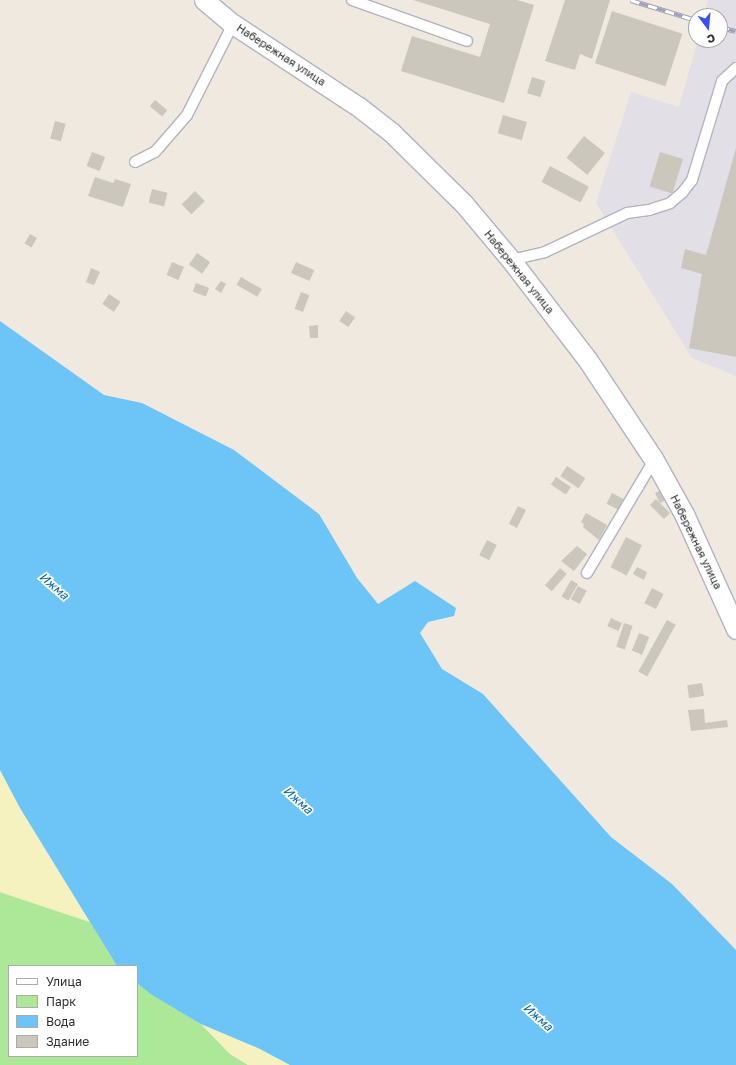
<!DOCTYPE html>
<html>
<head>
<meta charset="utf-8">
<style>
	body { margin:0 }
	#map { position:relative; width:736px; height:1065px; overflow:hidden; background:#efe9df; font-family:"Golos Text",sans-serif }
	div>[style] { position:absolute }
	.industrial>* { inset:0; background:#e2dfe7 }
	.green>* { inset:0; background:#ace898 }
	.sand>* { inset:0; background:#f5f2c0 }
	.water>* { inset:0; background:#6cc5f6 }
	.building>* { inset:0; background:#cbc7bd; transform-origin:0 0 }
	.roads { filter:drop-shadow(1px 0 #b3b3c1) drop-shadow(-1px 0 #b3b3c1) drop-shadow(0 1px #b3b3c1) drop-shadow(0 -1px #b3b3c1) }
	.lane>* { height:10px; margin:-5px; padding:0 5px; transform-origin:5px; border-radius:5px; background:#fff }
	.street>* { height:19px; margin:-9.5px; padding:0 9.5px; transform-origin:9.5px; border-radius:9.5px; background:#fff }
	.rail>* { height:4.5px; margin-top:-2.25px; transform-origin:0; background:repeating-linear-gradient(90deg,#fff 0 9px,#a0a2b8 0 18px); box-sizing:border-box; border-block:1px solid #a0a2b8 }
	span { translate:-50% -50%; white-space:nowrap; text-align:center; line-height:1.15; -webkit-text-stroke:3.5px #fff; paint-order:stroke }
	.street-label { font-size:11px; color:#2d2d2d }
	.water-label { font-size:12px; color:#0561a8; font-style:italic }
	.legend { position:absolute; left:8px; top:965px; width:130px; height:92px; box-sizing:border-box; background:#fff; border:1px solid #ababab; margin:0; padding:5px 7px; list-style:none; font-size:12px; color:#2d2d2d }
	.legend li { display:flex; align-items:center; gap:8px; height:20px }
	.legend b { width:20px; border:1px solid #ababab }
	.north { position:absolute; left:688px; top:8px; width:40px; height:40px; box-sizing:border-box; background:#fff; border:1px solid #ababab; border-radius:50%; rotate:164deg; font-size:11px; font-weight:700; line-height:16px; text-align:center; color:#2d2d2d }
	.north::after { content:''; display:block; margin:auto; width:14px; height:18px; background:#3b4eff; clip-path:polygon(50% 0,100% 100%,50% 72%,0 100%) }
</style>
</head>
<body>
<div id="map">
	<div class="industrial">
		<i style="clip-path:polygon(708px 0,736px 0,736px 376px,692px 358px,596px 203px,631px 92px,679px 107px,698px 40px,720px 40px,720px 16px,704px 16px)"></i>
	</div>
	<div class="green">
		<i style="clip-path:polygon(0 892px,90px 922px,117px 966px,9px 966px,9px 1056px,137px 1056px,137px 983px,201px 1024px,230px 1054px,248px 1065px,0 1065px)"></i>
	</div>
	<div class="sand">
		<i style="clip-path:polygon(0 770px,20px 808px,90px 922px,0 892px)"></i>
		<i style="clip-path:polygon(201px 1024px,258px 1048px,290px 1065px,248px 1065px,230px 1054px)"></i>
	</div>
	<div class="water">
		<i style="clip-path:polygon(0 321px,104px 395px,142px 403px,234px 450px,319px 514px,357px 578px,378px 604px,415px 581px,456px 608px,454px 616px,428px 622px,420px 633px,442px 669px,483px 694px,611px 837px,672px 884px,736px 950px,736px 1065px,290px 1065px,258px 1048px,201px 1024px,152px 995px,137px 983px,137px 966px,117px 966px,20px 808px,0 770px)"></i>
	</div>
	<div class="building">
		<i style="clip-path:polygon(413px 0,517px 0,534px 5px,504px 103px,401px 71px,412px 36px,480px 57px,490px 24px)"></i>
		<i style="clip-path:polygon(565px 0,610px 0,592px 59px,580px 54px,575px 70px,545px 61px)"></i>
		<i style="left:612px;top:11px;width:74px;height:55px;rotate:18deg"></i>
		<i style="left:532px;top:77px;width:14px;height:17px;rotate:17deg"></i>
		<i style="left:155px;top:100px;width:16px;height:8px;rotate:40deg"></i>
		<i style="left:503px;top:115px;width:25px;height:19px;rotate:16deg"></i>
		<i style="left:55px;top:121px;width:11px;height:18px;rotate:15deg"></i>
		<i style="left:584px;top:136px;width:27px;height:28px;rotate:39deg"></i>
		<i style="clip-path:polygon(736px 148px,736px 357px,689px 348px,702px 274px,681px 268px,685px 249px,706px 255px)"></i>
		<i style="left:92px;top:152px;width:14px;height:15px;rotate:21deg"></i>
		<i style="left:660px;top:152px;width:24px;height:36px;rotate:17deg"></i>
		<i style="left:550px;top:166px;width:44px;height:18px;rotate:28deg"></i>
		<i style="clip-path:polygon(95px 177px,113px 183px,115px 179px,131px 184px,123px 207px,88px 196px)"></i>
		<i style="left:152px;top:189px;width:16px;height:14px;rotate:14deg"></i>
		<i style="left:195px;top:191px;width:14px;height:19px;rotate:45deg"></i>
		<i style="left:30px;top:234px;width:8px;height:11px;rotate:30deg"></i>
		<i style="left:197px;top:253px;width:16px;height:14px;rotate:35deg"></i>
		<i style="left:172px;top:262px;width:13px;height:14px;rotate:23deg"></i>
		<i style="left:296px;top:262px;width:20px;height:12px;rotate:24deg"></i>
		<i style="clip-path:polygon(91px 268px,100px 272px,94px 285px,86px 282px)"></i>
		<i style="left:241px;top:277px;width:24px;height:9px;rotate:30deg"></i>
		<i style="clip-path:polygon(221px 281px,226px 284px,221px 293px,215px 289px)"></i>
		<i style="left:196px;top:283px;width:14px;height:9px;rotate:21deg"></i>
		<i style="left:301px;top:292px;width:9px;height:18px;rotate:21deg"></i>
		<i style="left:109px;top:294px;width:14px;height:12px;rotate:34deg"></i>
		<i style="left:346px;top:311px;width:11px;height:12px;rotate:34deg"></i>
		<i style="clip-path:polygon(318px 325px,318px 338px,310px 338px,309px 326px)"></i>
		<i style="left:567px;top:466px;width:22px;height:12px;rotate:34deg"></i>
		<i style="left:556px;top:477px;width:18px;height:9px;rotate:34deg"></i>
		<i style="clip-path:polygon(661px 490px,666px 500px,660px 503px,670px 513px,664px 519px,650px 505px,656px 499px,660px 503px,655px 493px)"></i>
		<i style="left:612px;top:493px;width:13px;height:12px;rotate:27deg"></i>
		<i style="left:518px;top:506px;width:9px;height:20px;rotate:27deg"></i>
		<i style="clip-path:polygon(586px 513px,607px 525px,599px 540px,583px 527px,584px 524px,581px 522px)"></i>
		<i style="left:626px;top:537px;width:18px;height:34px;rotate:27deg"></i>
		<i style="left:487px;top:540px;width:11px;height:17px;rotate:27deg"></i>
		<i style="clip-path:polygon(577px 546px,587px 554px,574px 571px,561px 561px)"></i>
		<i style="clip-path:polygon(637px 567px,647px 572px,644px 580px,633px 574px)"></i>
		<i style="left:560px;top:568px;width:9px;height:23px;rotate:41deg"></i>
		<i style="left:571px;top:580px;width:8px;height:19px;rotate:30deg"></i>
		<i style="left:578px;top:586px;width:10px;height:15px;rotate:29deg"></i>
		<i style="left:652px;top:588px;width:13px;height:17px;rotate:27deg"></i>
		<i style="left:611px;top:618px;width:12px;height:9px;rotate:24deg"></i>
		<i style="left:667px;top:620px;width:10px;height:59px;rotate:29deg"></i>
		<i style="left:624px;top:623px;width:9px;height:25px;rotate:18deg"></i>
		<i style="left:639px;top:633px;width:11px;height:19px;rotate:22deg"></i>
		<i style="left:702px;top:683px;width:13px;height:15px;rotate:81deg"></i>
		<i style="clip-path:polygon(704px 709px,705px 723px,727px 720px,728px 727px,691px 731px,688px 710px)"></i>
	</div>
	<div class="roads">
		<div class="lane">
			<i style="left:352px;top:0;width:122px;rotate:19.6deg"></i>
			<i style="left:135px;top:162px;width:22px;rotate:-27deg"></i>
			<i style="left:155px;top:152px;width:49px;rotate:-49.1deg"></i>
			<i style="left:187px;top:115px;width:102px;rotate:-63.2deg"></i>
			<i style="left:511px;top:260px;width:35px;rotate:-13deg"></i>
			<i style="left:545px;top:252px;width:91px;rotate:-25.4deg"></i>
			<i style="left:627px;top:213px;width:22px;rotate:-8deg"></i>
			<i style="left:649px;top:210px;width:22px;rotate:-18deg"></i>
			<i style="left:670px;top:203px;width:16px;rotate:-40deg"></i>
			<i style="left:682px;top:193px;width:16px;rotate:-52deg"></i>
			<i style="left:692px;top:180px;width:103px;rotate:-73.1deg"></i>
			<i style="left:722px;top:81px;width:19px;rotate:-43deg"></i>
			<i style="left:587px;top:573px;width:131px;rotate:-59.3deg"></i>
		</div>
		<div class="street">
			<i style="left:204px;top:0;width:38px;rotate:40deg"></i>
			<i style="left:233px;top:24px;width:151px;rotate:33.4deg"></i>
			<i style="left:359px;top:107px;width:41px;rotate:38deg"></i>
			<i style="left:391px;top:132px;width:103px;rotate:44.6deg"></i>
			<i style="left:464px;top:204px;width:73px;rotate:50deg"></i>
			<i style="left:511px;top:260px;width:125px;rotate:52.5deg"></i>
			<i style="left:587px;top:359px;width:121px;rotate:56.4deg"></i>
			<i style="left:654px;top:460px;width:64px;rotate:61deg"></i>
			<i style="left:685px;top:516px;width:124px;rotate:65.7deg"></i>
		</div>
	</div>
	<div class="rail">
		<i style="left:631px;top:0;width:68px;rotate:17.1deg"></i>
		<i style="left:720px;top:27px;width:16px;rotate:14deg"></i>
	</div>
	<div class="street-label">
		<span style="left:281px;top:55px;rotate:33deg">Набережная улица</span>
		<span style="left:519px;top:272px;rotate:51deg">Набережная улица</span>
		<span style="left:696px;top:542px;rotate:64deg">Набережная улица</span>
	</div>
	<div class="water-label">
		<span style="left:54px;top:586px;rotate:41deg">Ижма</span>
		<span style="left:298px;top:800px;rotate:42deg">Ижма</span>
		<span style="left:538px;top:1017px;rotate:42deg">Ижма</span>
	</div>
	<ul class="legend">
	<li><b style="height:5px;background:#fff"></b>Улица</li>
	<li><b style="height:11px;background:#ace898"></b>Парк</li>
	<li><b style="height:11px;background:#6cc5f6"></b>Вода</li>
	<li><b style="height:11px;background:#cbc7bd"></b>Здание</li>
	</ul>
	<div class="north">С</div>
</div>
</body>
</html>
